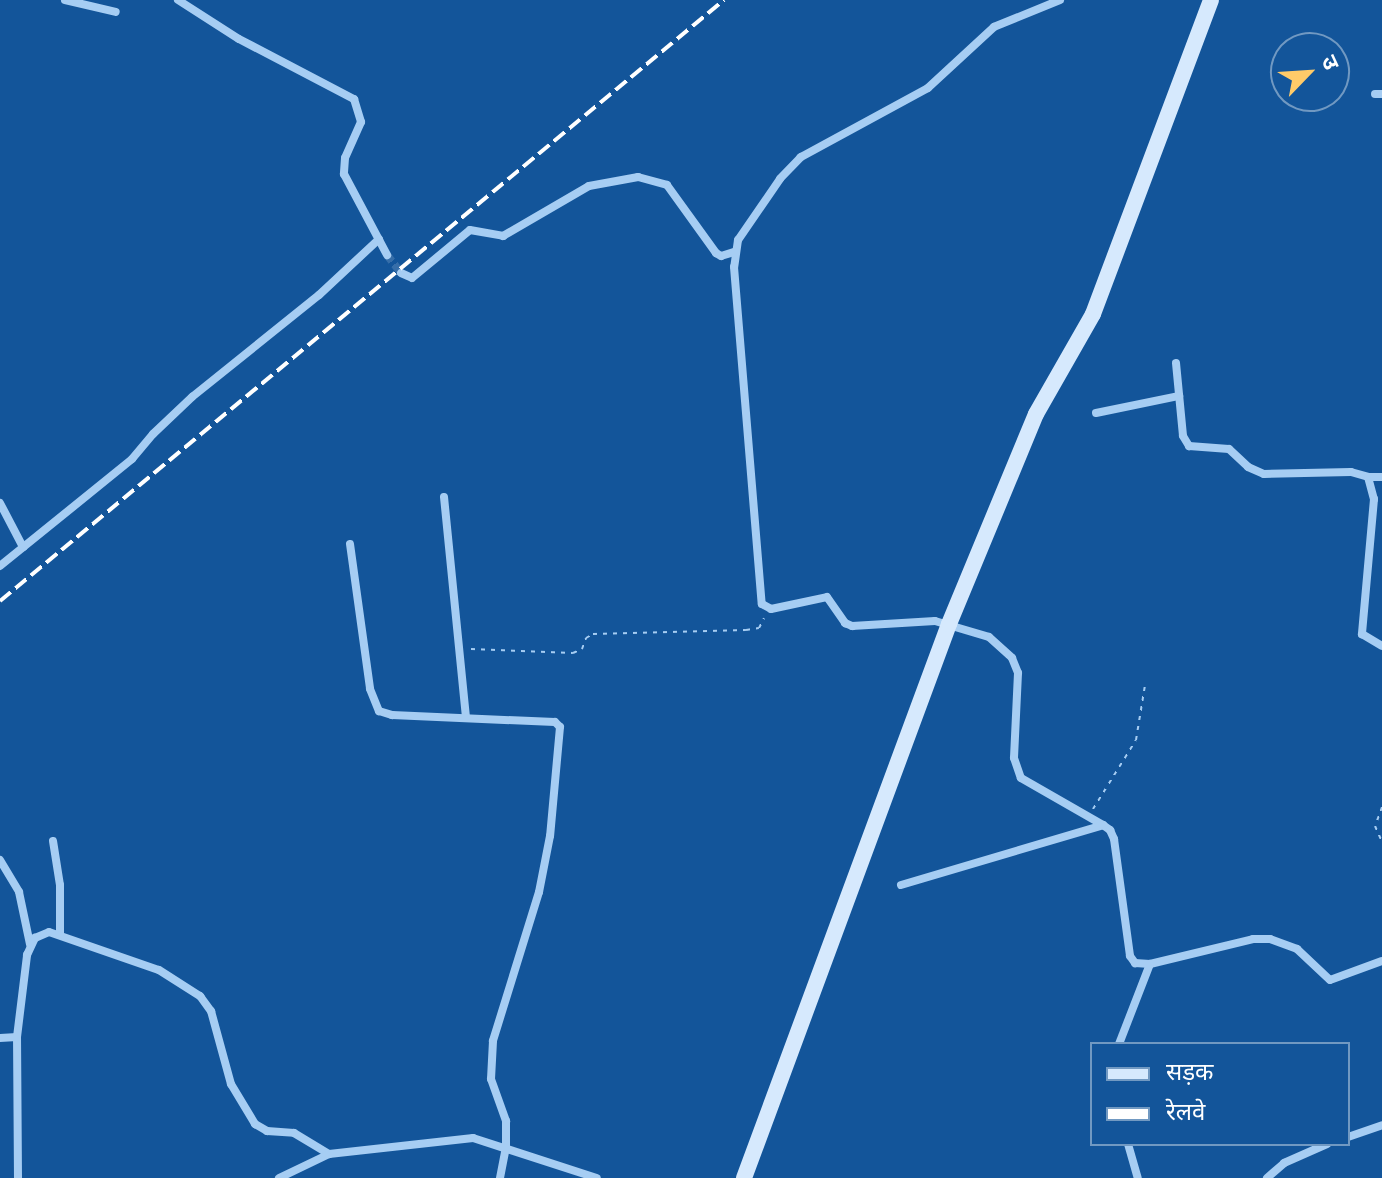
<!DOCTYPE html>
<html>
<head>
<meta charset="utf-8">
<style>
	body { margin:0 }
	#map { position:relative; width:1382px; height:1178px; overflow:hidden; background:#13559a; font-family:Roboto,"Noto Sans Devanagari",sans-serif }
	div>[style] { position:absolute }
	.street-tunnel>* { height:8px; margin-top:-4px; transform-origin:0; background:repeating-linear-gradient(90deg,#366ea9 0 8px,transparent 0 12px) }
	.path>* { height:2px; margin-top:-1px; transform-origin:0; background:repeating-linear-gradient(90deg,#a6cdf3 0 4px,transparent 0 10px) }
	.street>* { height:8px; margin:-4px; padding:0 4px; transform-origin:4px; border-radius:4px; background:#a6cdf3 }
	.secondary>* { height:16px; margin:-8px; padding:0 8px; transform-origin:8px; border-radius:8px; background:#d6e9fd }
	.rail>* { height:4px; margin-top:-2px; transform-origin:0; background:repeating-linear-gradient(90deg,#fff 0 14px,transparent 0 20px) }
	span { translate:-50% -50%; white-space:nowrap; text-align:center; line-height:1.15; -webkit-text-stroke:6px #13559a; paint-order:stroke }
	.legend { position:absolute; left:1090px; top:1042px; width:260px; height:104px; box-sizing:border-box; background:#13559a; border:2px solid #7199c2; margin:0; padding:10px 14px; list-style:none; font-size:24px; color:#fff }
	.legend li { display:flex; align-items:center; gap:16px; height:40px }
	.legend b { width:40px; border:2px solid #7199c2 }
	.north { position:absolute; left:1270px; top:32px; width:80px; height:80px; box-sizing:border-box; background:#13559a; border:2px solid #7199c2; border-radius:50%; rotate:65deg; font-size:22px; font-weight:700; line-height:32px; text-align:center; color:#fff }
	.north::after { content:''; display:block; margin:auto; width:28px; height:36px; background:#ffcb69; clip-path:polygon(50% 0,100% 100%,50% 72%,0 100%) }
</style>
</head>
<body>
<div id="map">
	<div class="street-tunnel">
		<i style="left:387px;top:255px;width:23px;rotate:52deg"></i>
	</div>
	<div class="path">
		<i style="left:471px;top:649px;width:102px;rotate:2.2deg"></i>
		<i style="left:573px;top:653px;width:10px;rotate:-24deg"></i>
		<i style="left:582px;top:649px;width:12px;rotate:-70deg"></i>
		<i style="left:586px;top:638px;width:8px;rotate:-30deg"></i>
		<i style="left:593px;top:634px;width:153px;rotate:-1.5deg"></i>
		<i style="left:746px;top:630px;width:13px;rotate:-9deg"></i>
		<i style="left:759px;top:628px;width:11px;rotate:-63deg"></i>
		<i style="left:1382px;top:807px;width:20px;rotate:110deg"></i>
		<i style="left:1375px;top:826px;width:17px;rotate:66deg"></i>
		<i style="left:1093px;top:809px;width:81px;rotate:-58.1deg"></i>
		<i style="left:1136px;top:740px;width:56px;rotate:-80.7deg"></i>
	</div>
	<div class="street">
		<i style="left:65px;top:0;width:52px;rotate:13.2deg"></i>
		<i style="left:178px;top:0;width:72px;rotate:32.6deg"></i>
		<i style="left:239px;top:39px;width:130px;rotate:27.6deg"></i>
		<i style="left:354px;top:99px;width:24px;rotate:73deg"></i>
		<i style="left:361px;top:122px;width:39px;rotate:114deg"></i>
		<i style="left:345px;top:158px;width:16px;rotate:94deg"></i>
		<i style="left:344px;top:174px;width:92px;rotate:62deg"></i>
		<i style="left:1060px;top:0;width:71px;rotate:157.8deg"></i>
		<i style="left:994px;top:27px;width:90px;rotate:137.3deg"></i>
		<i style="left:928px;top:88px;width:145px;rotate:151.5deg"></i>
		<i style="left:801px;top:157px;width:30px;rotate:134deg"></i>
		<i style="left:780px;top:179px;width:74px;rotate:124.5deg"></i>
		<i style="left:738px;top:240px;width:27px;rotate:98deg"></i>
		<i style="left:734px;top:267px;width:338px;rotate:85.3deg"></i>
		<i style="left:762px;top:604px;width:10px;rotate:29deg"></i>
		<i style="left:771px;top:609px;width:57px;rotate:-12.1deg"></i>
		<i style="left:827px;top:597px;width:32px;rotate:55deg"></i>
		<i style="left:845px;top:623px;width:8px;rotate:23deg"></i>
		<i style="left:852px;top:626px;width:83px;rotate:-3.4deg"></i>
		<i style="left:935px;top:621px;width:56px;rotate:16.5deg"></i>
		<i style="left:989px;top:637px;width:31px;rotate:42deg"></i>
		<i style="left:1012px;top:658px;width:16px;rotate:68deg"></i>
		<i style="left:1018px;top:673px;width:85px;rotate:92.7deg"></i>
		<i style="left:1014px;top:758px;width:21px;rotate:71deg"></i>
		<i style="left:1021px;top:778px;width:95px;rotate:29.8deg"></i>
		<i style="left:1375px;top:94px;width:7px"></i>
		<i style="left:401px;top:273px;width:12px;rotate:24deg"></i>
		<i style="left:412px;top:278px;width:75px;rotate:-39.6deg"></i>
		<i style="left:470px;top:230px;width:34px;rotate:10deg"></i>
		<i style="left:503px;top:236px;width:99px;rotate:-30.2deg"></i>
		<i style="left:589px;top:186px;width:50px;rotate:-10.4deg"></i>
		<i style="left:638px;top:177px;width:30px;rotate:15deg"></i>
		<i style="left:667px;top:185px;width:84px;rotate:54.2deg"></i>
		<i style="left:716px;top:253px;width:6px;rotate:31deg"></i>
		<i style="left:721px;top:256px;width:14px;rotate:-17deg"></i>
		<i style="left:1176px;top:363px;width:73px;rotate:84.5deg"></i>
		<i style="left:1183px;top:436px;width:12px;rotate:59deg"></i>
		<i style="left:1189px;top:446px;width:40px;rotate:4.3deg"></i>
		<i style="left:1229px;top:449px;width:26px;rotate:43deg"></i>
		<i style="left:1248px;top:467px;width:17px;rotate:24deg"></i>
		<i style="left:1264px;top:474px;width:87px;rotate:-1.3deg"></i>
		<i style="left:1351px;top:472px;width:18px;rotate:16deg"></i>
		<i style="left:1368px;top:477px;width:23px;rotate:75deg"></i>
		<i style="left:1374px;top:499px;width:136px;rotate:95.1deg"></i>
		<i style="left:1362px;top:634px;width:23px;rotate:31deg"></i>
		<i style="left:1096px;top:413px;width:85px;rotate:-11.6deg"></i>
		<i style="left:1368px;top:477px;width:14px"></i>
		<i style="left:444px;top:497px;width:220px;rotate:84.3deg"></i>
		<i style="left:0;top:503px;width:50px;rotate:62.4deg"></i>
		<i style="left:350px;top:544px;width:146px;rotate:82.1deg"></i>
		<i style="left:370px;top:689px;width:24px;rotate:68deg"></i>
		<i style="left:379px;top:711px;width:14px;rotate:17deg"></i>
		<i style="left:392px;top:715px;width:163px;rotate:2.5deg"></i>
		<i style="left:555px;top:722px;width:7px;rotate:45deg"></i>
		<i style="left:560px;top:727px;width:109px;rotate:95.2deg"></i>
		<i style="left:550px;top:836px;width:57px;rotate:101.1deg"></i>
		<i style="left:539px;top:892px;width:156px;rotate:107.2deg"></i>
		<i style="left:493px;top:1041px;width:38px;rotate:93deg"></i>
		<i style="left:491px;top:1079px;width:45px;rotate:70.3deg"></i>
		<i style="left:506px;top:1121px;width:26px;rotate:90deg"></i>
		<i style="left:506px;top:1147px;width:32px;rotate:101deg"></i>
		<i style="left:0;top:566px;width:170px;rotate:-39deg"></i>
		<i style="left:132px;top:459px;width:33px;rotate:-50deg"></i>
		<i style="left:153px;top:434px;width:54px;rotate:-43.5deg"></i>
		<i style="left:192px;top:397px;width:163px;rotate:-38.8deg"></i>
		<i style="left:319px;top:295px;width:82px;rotate:-43deg"></i>
		<i style="left:53px;top:841px;width:45px;rotate:81deg"></i>
		<i style="left:60px;top:885px;width:50px;rotate:90deg"></i>
		<i style="left:0;top:860px;width:37px;rotate:59deg"></i>
		<i style="left:19px;top:892px;width:53px;rotate:78.1deg"></i>
		<i style="left:901px;top:885px;width:211px;rotate:-16.5deg"></i>
		<i style="left:1103px;top:825px;width:9px;rotate:36deg"></i>
		<i style="left:1110px;top:830px;width:10px;rotate:66deg"></i>
		<i style="left:1114px;top:839px;width:118px;rotate:82.2deg"></i>
		<i style="left:1130px;top:956px;width:9px;rotate:54deg"></i>
		<i style="left:1135px;top:963px;width:15px;rotate:4deg"></i>
		<i style="left:1150px;top:964px;width:106px;rotate:-13.6deg"></i>
		<i style="left:1253px;top:939px;width:17px"></i>
		<i style="left:1270px;top:939px;width:29px;rotate:20deg"></i>
		<i style="left:1297px;top:949px;width:45px;rotate:43.2deg"></i>
		<i style="left:1330px;top:980px;width:55px;rotate:-20.1deg"></i>
		<i style="left:0;top:1038px;width:17px;rotate:-3deg"></i>
		<i style="left:1119px;top:1044px;width:86px;rotate:-68.8deg"></i>
		<i style="left:1348px;top:1137px;width:36px;rotate:-19deg"></i>
		<i style="left:1128px;top:1144px;width:35px;rotate:74deg"></i>
		<i style="left:18px;top:1178px;width:141px;rotate:-90.4deg"></i>
		<i style="left:17px;top:1037px;width:83px;rotate:-83deg"></i>
		<i style="left:27px;top:955px;width:19px;rotate:-65deg"></i>
		<i style="left:35px;top:938px;width:15px;rotate:-23deg"></i>
		<i style="left:49px;top:932px;width:116px;rotate:19.1deg"></i>
		<i style="left:159px;top:970px;width:49px;rotate:32.4deg"></i>
		<i style="left:200px;top:996px;width:19px;rotate:54deg"></i>
		<i style="left:211px;top:1011px;width:76px;rotate:74.7deg"></i>
		<i style="left:231px;top:1084px;width:47px;rotate:59deg"></i>
		<i style="left:255px;top:1124px;width:14px;rotate:30deg"></i>
		<i style="left:267px;top:1131px;width:27px;rotate:4deg"></i>
		<i style="left:294px;top:1133px;width:41px;rotate:31deg"></i>
		<i style="left:279px;top:1178px;width:55px;rotate:-25.6deg"></i>
		<i style="left:329px;top:1154px;width:145px;rotate:-6.3deg"></i>
		<i style="left:473px;top:1138px;width:130px;rotate:17.9deg"></i>
		<i style="left:1267px;top:1178px;width:23px;rotate:-41deg"></i>
		<i style="left:1284px;top:1163px;width:47px;rotate:-23.8deg"></i>
	</div>
	<div class="secondary">
		<i style="left:744px;top:1178px;width:591px;rotate:-69.69deg"></i>
		<i style="left:949px;top:624px;width:227px;rotate:-67.5deg"></i>
		<i style="left:1036px;top:414px;width:115px;rotate:-60.3deg"></i>
		<i style="left:1093px;top:314px;width:335px;rotate:-69.4deg"></i>
	</div>
	<div class="rail">
		<i style="left:0;top:601px;width:941px;rotate:-39.7deg"></i>
	</div>
	<ul class="legend">
	<li><b style="height:10px;background:#d6e9fd"></b>सड़क</li>
	<li><b style="height:10px;background:#fff"></b>रेलवे</li>
	</ul>
	<div class="north">उ</div>
</div>
</body>
</html>
